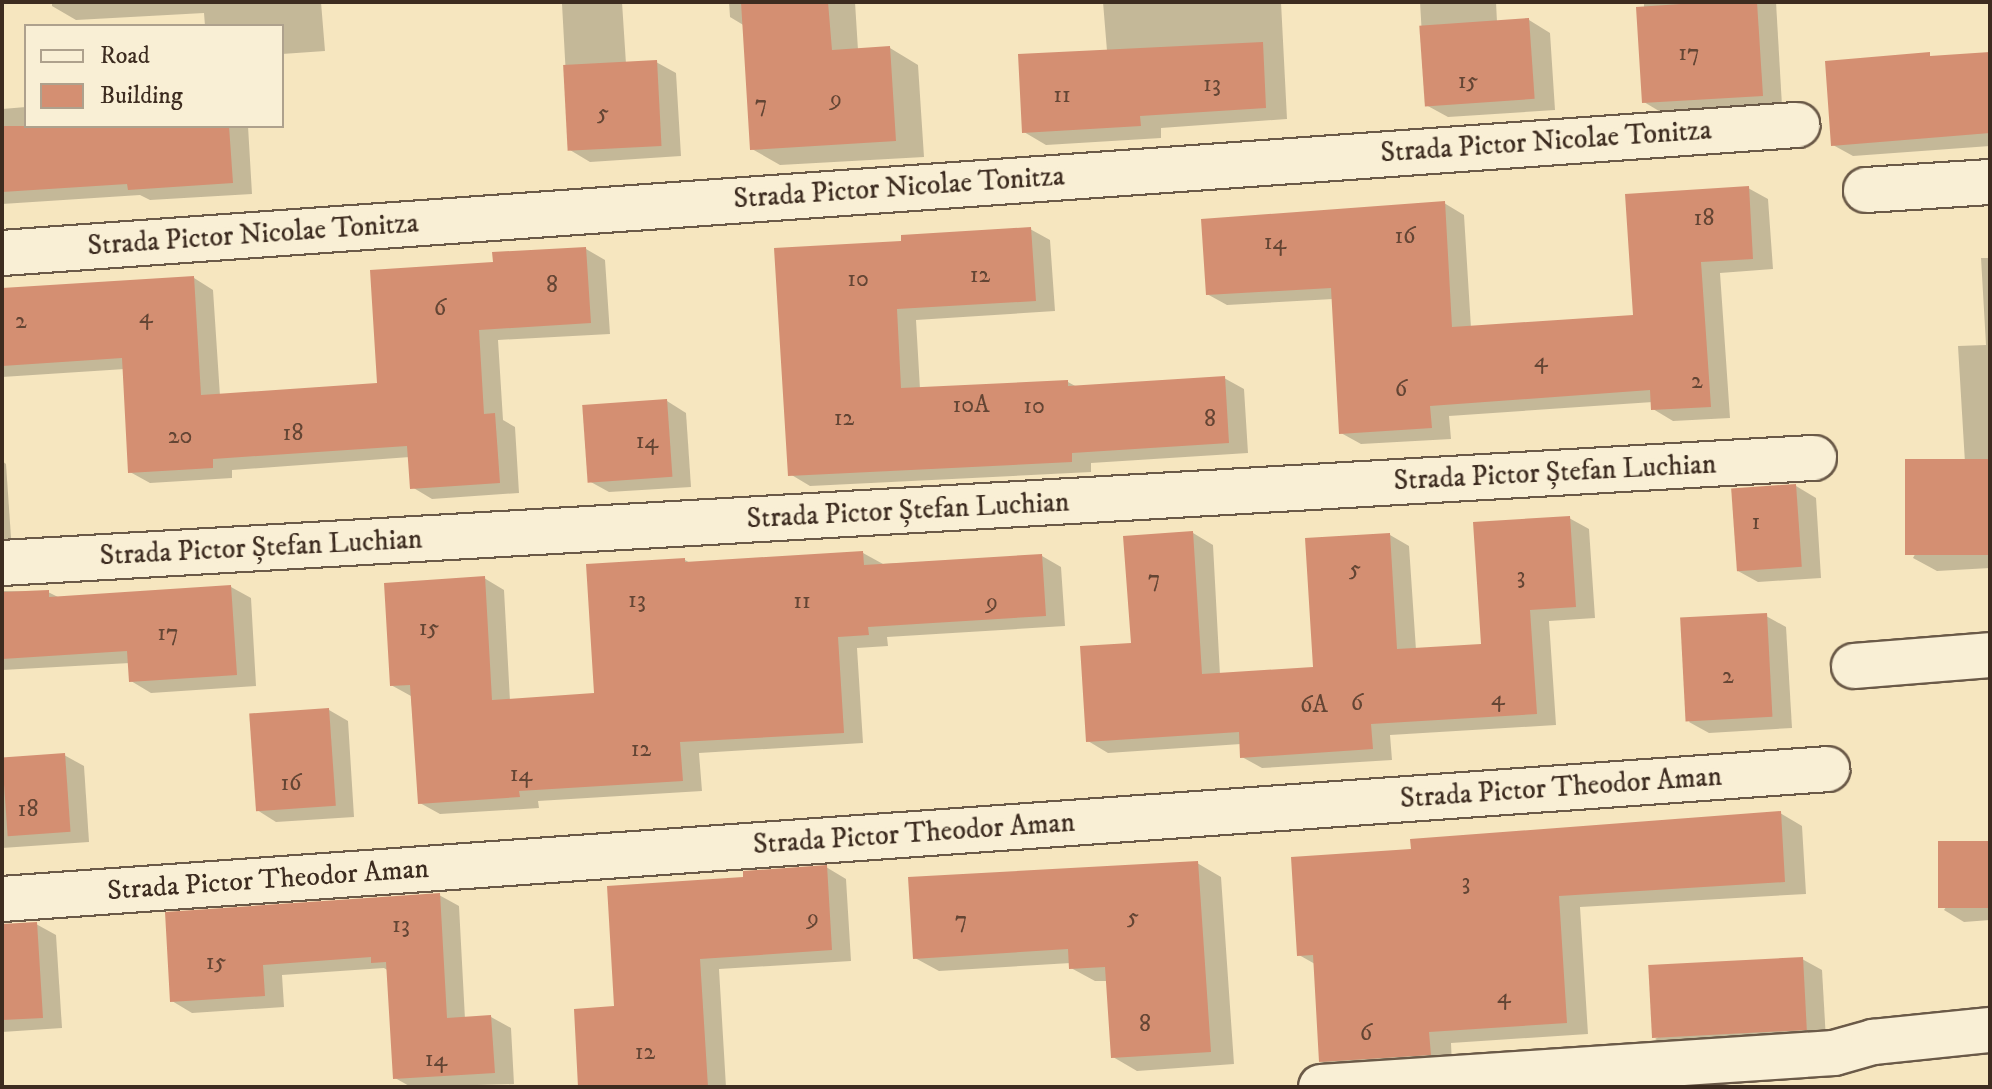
<!DOCTYPE html>
<html>
<head>
<meta charset="utf-8">
<style>
	body { margin:0 }
	#map { position:relative; width:1992px; height:1089px; overflow:hidden; background:#f6e6bf; font-family:"IM FELL DW Pica",serif }
	div>[style] { position:absolute }
	.shadow>* { inset:0; background:#0003 }
	.building>* { inset:0; background:#d48f72; transform-origin:0 0 }
	.roads { filter:drop-shadow(2px 0 #6b5a48) drop-shadow(-2px 0 #6b5a48) drop-shadow(0 2px #6b5a48) drop-shadow(0 -2px #6b5a48) }
	.minor>* { height:44px; margin:-22px; padding:0 22px; transform-origin:22px; border-radius:22px; background:#f9efd5 }
	span { translate:-50% -50%; white-space:nowrap; text-align:center; line-height:1.15; -webkit-text-stroke:7px #f9efd5; paint-order:stroke }
	.number-label { font-size:24px; color:#634534 }
	.number-label span { -webkit-text-stroke-width:0 }
	.street-label { font-size:28px; color:#3d2c20 }
	.frame { position:absolute; inset:0; border:4px solid #3d2c20; pointer-events:none }
	.legend { position:absolute; left:24px; top:24px; width:260px; height:104px; box-sizing:border-box; background:#f9efd5; border:2px solid #aea18d; margin:0; padding:10px 14px; list-style:none; font-size:24px; color:#3d2c20 }
	.legend li { display:flex; align-items:center; gap:16px; height:40px }
	.legend b { width:40px; border:2px solid #aea18d }
</style>
</head>
<body>
<div id="map">
	<div class="shadow">
		<i style="clip-path:polygon(52px 2px,321px 2px,325px 51px,282px 54px,282px 26px,205px 26px,204px 13px,76px 20px,52px 6px)"></i>
		<i style="clip-path:polygon(538px 2px,622px 2px,626px 64px,656px 62px,676px 73px,681px 156px,590px 162px,570px 150px,562px 4px)"></i>
		<i style="clip-path:polygon(729px 2px,855px 2px,858px 50px,890px 48px,918px 65px,924px 157px,780px 165px,752px 149px,745px 26px,730px 17px)"></i>
		<i style="clip-path:polygon(1103px 2px,1281px 2px,1287px 119px,1161px 128px,1161px 138px,1046px 145px,1024px 132px,1107px 51px)"></i>
		<i style="clip-path:polygon(1420px 2px,1496px 2px,1497px 22px,1529px 20px,1550px 33px,1555px 110px,1448px 117px,1426px 105px)"></i>
		<i style="clip-path:polygon(1644px 2px,1776px 2px,1782px 106px,1664px 114px,1644px 102px)"></i>
		<i style="clip-path:polygon(1990px 53px,1990px 146px,1853px 156px,1833px 145px)"></i>
		<i style="clip-path:polygon(26px 107px,26px 126px,248px 126px,252px 194px,150px 200px,140px 195px,2px 204px,2px 109px)"></i>
		<i style="clip-path:polygon(1748px 188px,1768px 199px,1773px 269px,1720px 273px,1730px 418px,1673px 421px,1653px 409px,1653px 402px,1449px 416px,1451px 439px,1361px 444px,1341px 433px,1333px 299px,1227px 305px,1207px 294px,1444px 203px,1464px 215px,1471px 328px,1635px 317px)"></i>
		<i style="clip-path:polygon(1030px 229px,1050px 240px,1055px 311px,916px 320px,920px 389px,1068px 382px,1077px 387px,1224px 378px,1244px 389px,1248px 453px,1091px 463px,1091px 472px,810px 486px,790px 474px,904px 242px)"></i>
		<i style="clip-path:polygon(586px 249px,605px 260px,610px 334px,498px 340px,503px 420px,515px 427px,519px 493px,432px 499px,412px 487px,410px 457px,232px 470px,232px 478px,150px 483px,130px 472px,125px 369px,2px 377px,2px 290px,194px 278px,213px 290px,220px 396px,379px 385px,495px 264px)"></i>
		<i style="clip-path:polygon(1981px 258px,1990px 258px,1990px 568px,1937px 571px,1913px 558px,1965px 463px,1958px 346px,1986px 345px)"></i>
		<i style="clip-path:polygon(667px 401px,686px 413px,691px 487px,609px 492px,589px 481px)"></i>
		<i style="clip-path:polygon(2px 461px,6px 464px,12px 552px,2px 560px)"></i>
		<i style="clip-path:polygon(1796px 486px,1816px 498px,1821px 578px,1758px 582px,1738px 571px)"></i>
		<i style="clip-path:polygon(1569px 518px,1589px 529px,1595px 618px,1549px 621px,1556px 725px,1390px 735px,1392px 760px,1262px 768px,1242px 757px,1241px 744px,1108px 753px,1088px 741px,1133px 645px,1193px 533px,1213px 545px,1220px 675px,1315px 669px,1390px 535px,1409px 546px,1416px 650px,1483px 646px)"></i>
		<i style="clip-path:polygon(863px 553px,883px 564px,1042px 556px,1061px 567px,1065px 626px,887px 637px,888px 646px,857px 648px,863px 743px,699px 753px,702px 791px,538px 801px,539px 808px,440px 814px,420px 803px,411px 696px,391px 685px,484px 578px,504px 590px,510px 701px,596px 695px,685px 560px,692px 564px)"></i>
		<i style="clip-path:polygon(231px 587px,251px 598px,256px 686px,151px 693px,131px 681px,130px 663px,2px 670px,2px 591px,48px 592px,60px 598px)"></i>
		<i style="clip-path:polygon(1766px 616px,1786px 627px,1792px 728px,1709px 733px,1689px 722px)"></i>
		<i style="clip-path:polygon(329px 710px,348px 721px,354px 817px,276px 822px,257px 810px)"></i>
		<i style="clip-path:polygon(64px 755px,84px 766px,89px 842px,2px 848px,2px 759px)"></i>
		<i style="clip-path:polygon(1780px 813px,1802px 826px,1806px 894px,1580px 907px,1588px 1034px,1451px 1043px,1452px 1066px,1343px 1074px,1321px 1061px,1315px 964px,1299px 955px,1413px 851px)"></i>
		<i style="clip-path:polygon(1990px 843px,1990px 920px,1964px 922px,1944px 910px)"></i>
		<i style="clip-path:polygon(1197px 863px,1221px 877px,1234px 1064px,1137px 1071px,1113px 1057px,1108px 981px,1095px 981px,1071px 968px,1071px 963px,939px 971px,915px 958px)"></i>
		<i style="clip-path:polygon(826px 867px,846px 879px,851px 961px,719px 969px,726px 1087px,580px 1087px,616px 1008px,745px 879px)"></i>
		<i style="clip-path:polygon(439px 895px,459px 906px,465px 1019px,491px 1017px,511px 1028px,514px 1084px,411px 1087px,395px 1078px,389px 971px,384px 968px,282px 975px,284px 1007px,192px 1013px,172px 1001px,167px 914px)"></i>
		<i style="clip-path:polygon(2px 924px,36px 924px,56px 935px,62px 1028px,2px 1032px)"></i>
		<i style="clip-path:polygon(1802px 959px,1822px 970px,1826px 1040px,1675px 1050px,1655px 1039px)"></i>
	</div>
	<div class="building">
		<i style="clip-path:polygon(741px 2px,828px 2px,832px 50px,890px 46px,896px 141px,750px 150px)"></i>
		<i style="clip-path:polygon(1711px 2px,1757px 2px,1763px 96px,1642px 103px,1636px 7px)"></i>
		<i style="left:1529px;top:18px;width:81px;height:110px;rotate:86deg"></i>
		<i style="clip-path:polygon(1263px 42px,1266px 108px,1140px 116px,1141px 126px,1022px 133px,1018px 54px)"></i>
		<i style="clip-path:polygon(1930px 52px,1930px 56px,1990px 52px,1990px 133px,1831px 146px,1825px 61px)"></i>
		<i style="left:657px;top:60px;width:86px;height:94px;rotate:87deg"></i>
		<i style="clip-path:polygon(2px 126px,229px 126px,233px 183px,128px 190px,127px 184px,2px 192px)"></i>
		<i style="clip-path:polygon(1749px 186px,1753px 259px,1701px 262px,1711px 407px,1651px 410px,1650px 390px,1430px 406px,1432px 428px,1339px 434px,1331px 288px,1206px 295px,1201px 219px,1445px 201px,1452px 327px,1633px 315px,1625px 194px)"></i>
		<i style="clip-path:polygon(1031px 227px,1036px 301px,897px 309px,901px 388px,1068px 380px,1068px 386px,1225px 376px,1229px 443px,1072px 453px,1072px 462px,788px 476px,774px 248px,901px 241px,901px 235px)"></i>
		<i style="clip-path:polygon(586px 247px,591px 323px,479px 330px,484px 414px,495px 413px,500px 483px,410px 489px,407px 446px,213px 459px,213px 468px,128px 473px,122px 358px,2px 366px,2px 288px,194px 276px,201px 395px,377px 383px,370px 270px,493px 262px,492px 252px)"></i>
		<i style="left:667px;top:399px;width:78px;height:85px;rotate:86deg"></i>
		<i style="left:1990px;top:459px;width:96px;height:85px;rotate:90deg"></i>
		<i style="left:1796px;top:484px;width:83px;height:65px;rotate:86deg"></i>
		<i style="clip-path:polygon(1570px 516px,1576px 607px,1530px 610px,1537px 714px,1371px 724px,1373px 749px,1240px 758px,1239px 732px,1086px 742px,1080px 646px,1131px 643px,1123px 536px,1193px 531px,1202px 674px,1313px 667px,1305px 538px,1390px 533px,1397px 649px,1481px 644px,1473px 522px)"></i>
		<i style="clip-path:polygon(863px 551px,864px 565px,1042px 554px,1046px 616px,868px 627px,869px 635px,838px 637px,844px 733px,680px 742px,683px 781px,519px 791px,520px 797px,418px 804px,410px 685px,390px 686px,384px 583px,485px 576px,492px 700px,594px 693px,586px 564px,685px 558px,685px 562px)"></i>
		<i style="clip-path:polygon(231px 585px,237px 675px,129px 682px,127px 651px,2px 659px,2px 592px,49px 590px,49px 597px)"></i>
		<i style="left:1767px;top:613px;width:104px;height:87px;rotate:87deg"></i>
		<i style="left:329px;top:708px;width:98px;height:80px;rotate:86deg"></i>
		<i style="left:65px;top:753px;width:79px;height:63px;rotate:86deg"></i>
		<i style="clip-path:polygon(1781px 811px,1785px 882px,1559px 896px,1567px 1023px,1429px 1032px,1431px 1055px,1319px 1062px,1313px 955px,1297px 956px,1291px 857px,1411px 849px,1410px 839px)"></i>
		<i style="left:1990px;top:841px;width:67px;height:52px;rotate:90deg"></i>
		<i style="clip-path:polygon(1198px 861px,1211px 1052px,1111px 1058px,1105px 967px,1069px 969px,1068px 949px,913px 959px,908px 877px)"></i>
		<i style="clip-path:polygon(827px 865px,832px 950px,700px 959px,708px 1087px,578px 1087px,574px 1009px,614px 1006px,607px 886px,743px 877px,743px 871px)"></i>
		<i style="clip-path:polygon(440px 893px,447px 1018px,491px 1015px,495px 1073px,393px 1079px,386px 962px,371px 963px,371px 957px,263px 965px,265px 996px,170px 1002px,165px 912px)"></i>
		<i style="clip-path:polygon(37px 922px,43px 1018px,2px 1020px,2px 924px)"></i>
		<i style="left:1803px;top:957px;width:73px;height:155px;rotate:87deg"></i>
	</div>
	<div class="roads">
		<div class="minor">
			<i style="left:1866px;top:190px;width:124px;rotate:-3.7deg"></i>
			<i style="left:2px;top:253px;width:1800px;rotate:-4.08deg"></i>
			<i style="left:2px;top:563px;width:1815px;rotate:-3.32deg"></i>
			<i style="left:1854px;top:666px;width:136px;rotate:-4.6deg"></i>
			<i style="left:2px;top:899px;width:1830px;rotate:-4.07deg"></i>
			<i style="left:1321px;top:1087px;width:514px;rotate:-3.79deg"></i>
			<i style="left:1834px;top:1053px;width:41px;rotate:-15.8deg"></i>
			<i style="left:1873px;top:1042px;width:118px;rotate:-5.9deg"></i>
		</div>
	</div>
	<div class="number-label">
		<span style="left:1689px;top:54px">17</span>
		<span style="left:1468px;top:82px">15</span>
		<span style="left:1212px;top:85px">13</span>
		<span style="left:1062px;top:96px">11</span>
		<span style="left:836px;top:100px">9</span>
		<span style="left:761px;top:105px">7</span>
		<span style="left:603px;top:114px">5</span>
		<span style="left:1704px;top:219px">18</span>
		<span style="left:1405px;top:237px">16</span>
		<span style="left:1275px;top:243px">14</span>
		<span style="left:980px;top:276px">12</span>
		<span style="left:858px;top:280px">10</span>
		<span style="left:552px;top:286px">8</span>
		<span style="left:440px;top:309px">6</span>
		<span style="left:146px;top:317px">4</span>
		<span style="left:21px;top:322px">2</span>
		<span style="left:1541px;top:361px">4</span>
		<span style="left:1697px;top:382px">2</span>
		<span style="left:1401px;top:390px">6</span>
		<span style="left:971px;top:406px">10A</span>
		<span style="left:1034px;top:407px">10</span>
		<span style="left:844px;top:419px">12</span>
		<span style="left:1210px;top:420px">8</span>
		<span style="left:293px;top:434px">18</span>
		<span style="left:180px;top:437px">20</span>
		<span style="left:647px;top:442px">14</span>
		<span style="left:1756px;top:523px">1</span>
		<span style="left:1355px;top:570px">5</span>
		<span style="left:1521px;top:577px">3</span>
		<span style="left:1154px;top:580px">7</span>
		<span style="left:637px;top:601px">13</span>
		<span style="left:802px;top:602px">11</span>
		<span style="left:992px;top:603px">9</span>
		<span style="left:429px;top:629px">15</span>
		<span style="left:168px;top:634px">17</span>
		<span style="left:1728px;top:677px">2</span>
		<span style="left:1498px;top:699px">4</span>
		<span style="left:1357px;top:704px">6</span>
		<span style="left:1314px;top:706px">6A</span>
		<span style="left:641px;top:750px">12</span>
		<span style="left:521px;top:775px">14</span>
		<span style="left:291px;top:784px">16</span>
		<span style="left:28px;top:810px">18</span>
		<span style="left:1466px;top:883px">3</span>
		<span style="left:1133px;top:918px">5</span>
		<span style="left:813px;top:919px">9</span>
		<span style="left:961px;top:921px">7</span>
		<span style="left:401px;top:926px">13</span>
		<span style="left:216px;top:963px">15</span>
		<span style="left:1504px;top:997px">4</span>
		<span style="left:1145px;top:1025px">8</span>
		<span style="left:1366px;top:1034px">6</span>
		<span style="left:645px;top:1053px">12</span>
		<span style="left:436px;top:1060px">14</span>
	</div>
	<div class="street-label">
		<span style="left:1546px;top:142px;rotate:-4deg">Strada Pictor Nicolae Tonitza</span>
		<span style="left:899px;top:188px;rotate:-4deg">Strada Pictor Nicolae Tonitza</span>
		<span style="left:253px;top:235px;rotate:-4deg">Strada Pictor Nicolae Tonitza</span>
		<span style="left:1555px;top:473px;rotate:-3deg">Strada Pictor Ștefan Luchian</span>
		<span style="left:908px;top:511px;rotate:-3deg">Strada Pictor Ștefan Luchian</span>
		<span style="left:261px;top:548px;rotate:-3deg">Strada Pictor Ștefan Luchian</span>
		<span style="left:1561px;top:788px;rotate:-4deg">Strada Pictor Theodor Aman</span>
		<span style="left:914px;top:834px;rotate:-4deg">Strada Pictor Theodor Aman</span>
		<span style="left:268px;top:880px;rotate:-4deg">Strada Pictor Theodor Aman</span>
	</div>
	<div class="frame"></div>
	<ul class="legend">
	<li><b style="height:10px;background:#f9efd5"></b>Road</li>
	<li><b style="height:22px;background:#d48f72"></b>Building</li>
	</ul>
</div>
</body>
</html>
